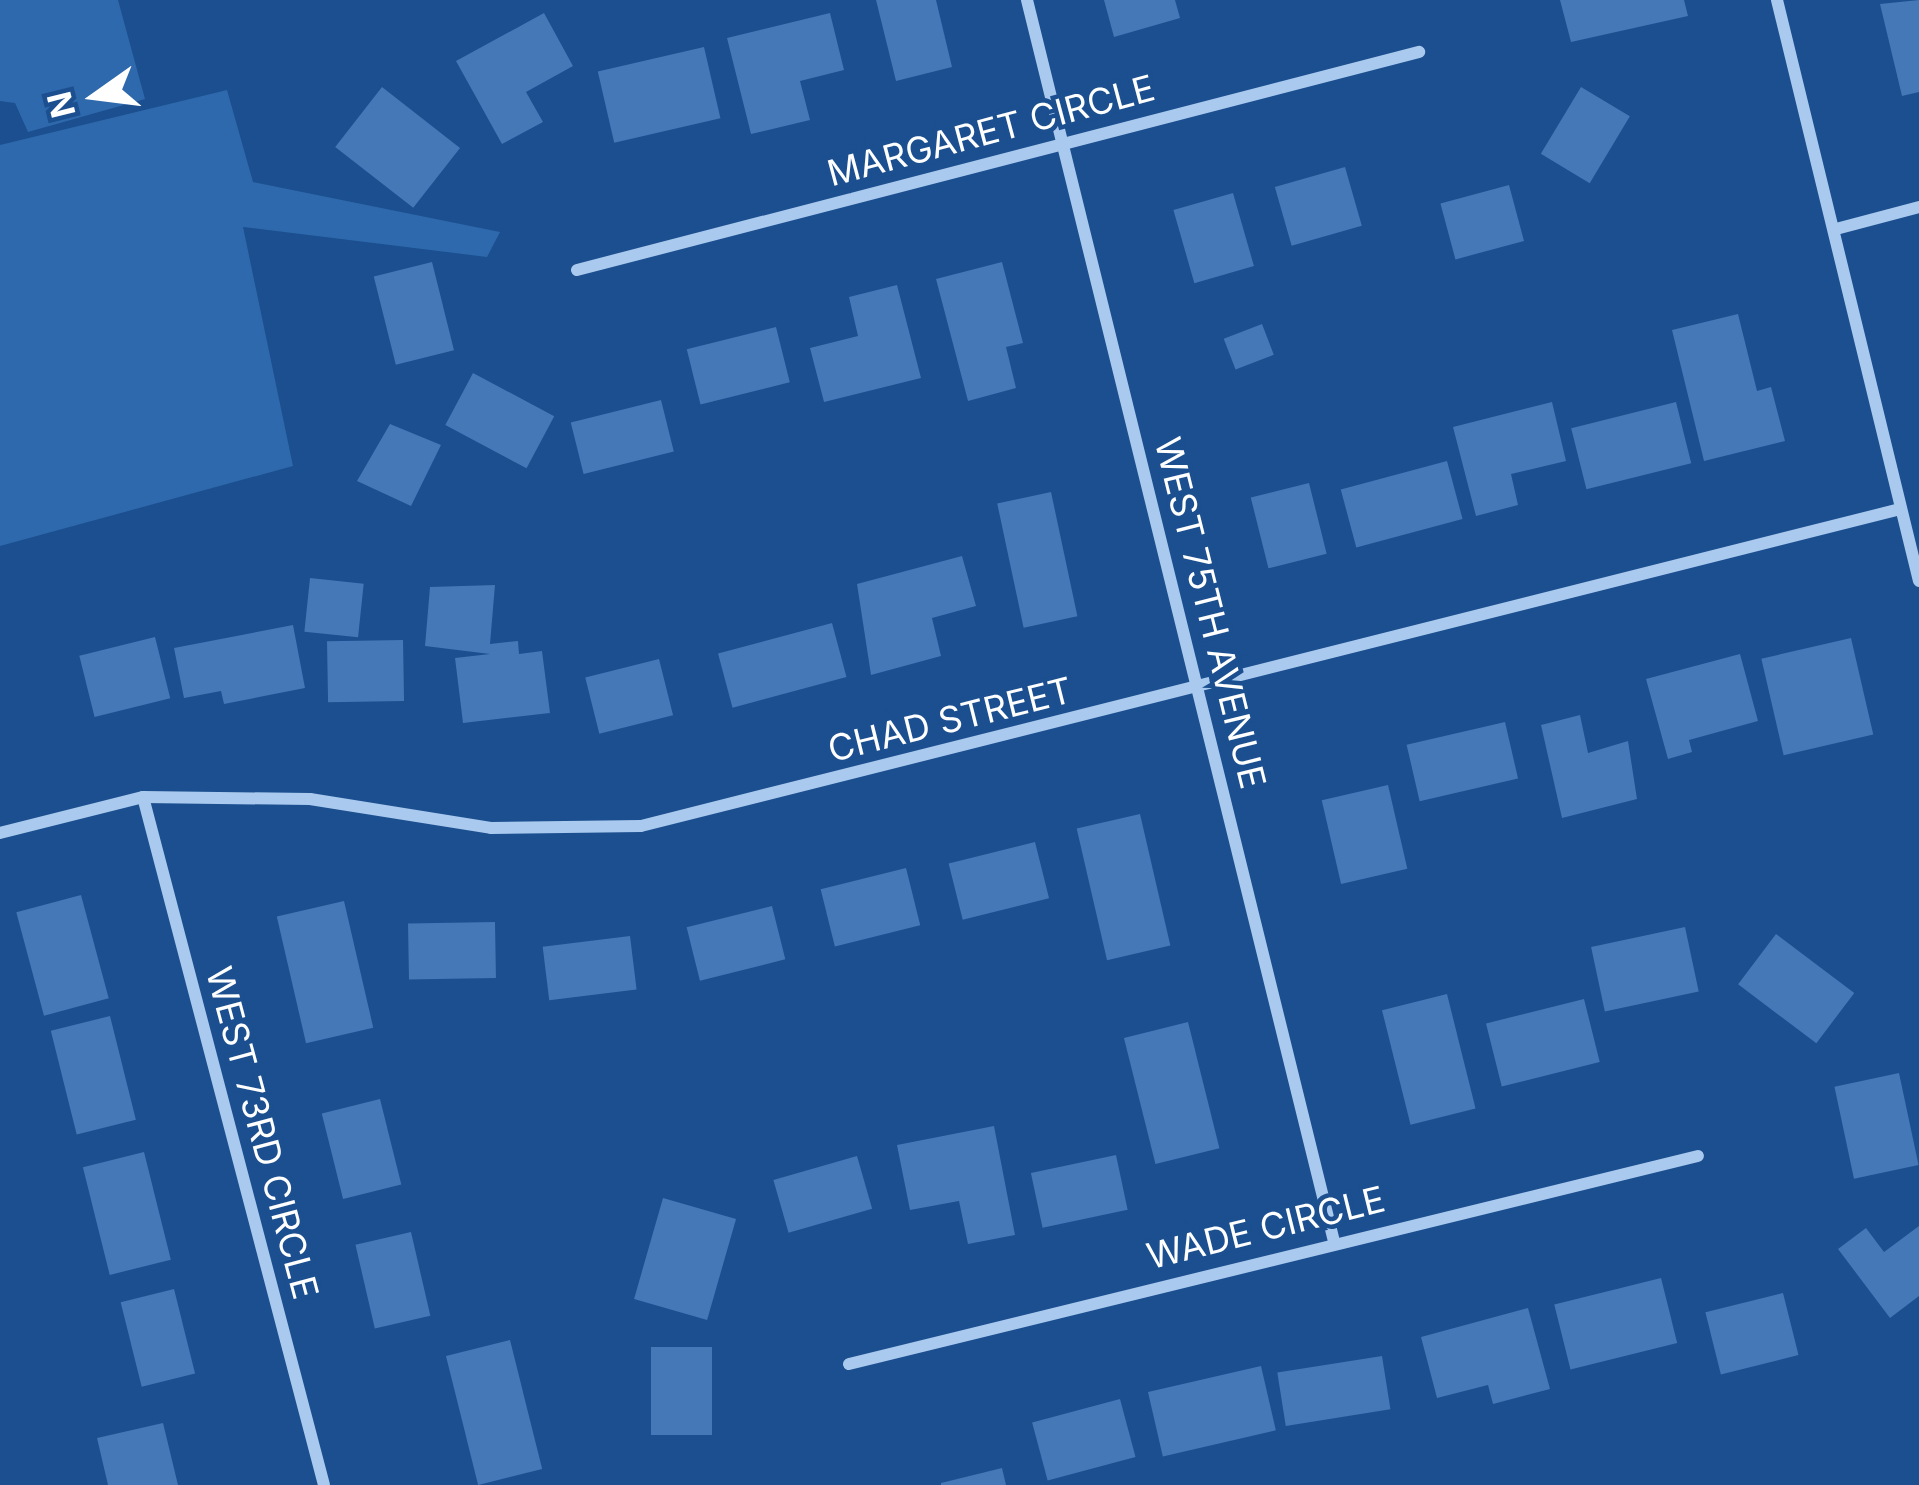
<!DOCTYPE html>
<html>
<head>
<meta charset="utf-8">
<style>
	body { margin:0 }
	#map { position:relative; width:1919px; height:1485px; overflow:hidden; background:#1b4f8f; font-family:Inter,sans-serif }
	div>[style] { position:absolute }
	.green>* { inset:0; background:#2e69ad }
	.building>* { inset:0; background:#4478b7; transform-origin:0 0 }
	.street>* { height:12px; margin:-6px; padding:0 6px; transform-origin:6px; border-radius:6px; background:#a9c9ee }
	span { translate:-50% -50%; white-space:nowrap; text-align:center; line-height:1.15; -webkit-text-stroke:9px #1b4f8f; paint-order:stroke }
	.street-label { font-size:36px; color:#fff }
	.north { position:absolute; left:36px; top:36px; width:120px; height:120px; -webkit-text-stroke:9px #1b4f8f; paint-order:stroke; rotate:256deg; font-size:33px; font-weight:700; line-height:48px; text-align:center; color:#fff }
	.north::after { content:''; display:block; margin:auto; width:42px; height:54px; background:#fff; clip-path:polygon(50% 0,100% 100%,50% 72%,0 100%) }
</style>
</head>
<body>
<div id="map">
	<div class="green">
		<i style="clip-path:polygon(0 0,118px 0,145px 99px,28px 132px,15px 103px,0 101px)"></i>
		<i style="clip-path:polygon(227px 90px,253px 182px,500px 232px,487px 257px,243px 227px,293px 466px,0 546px,0 145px)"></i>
	</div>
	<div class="building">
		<i style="clip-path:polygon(876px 0,936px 0,952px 67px,896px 81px)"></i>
		<i style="clip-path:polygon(1104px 0,1175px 0,1180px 18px,1114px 37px)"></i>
		<i style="clip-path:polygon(1560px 0,1684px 0,1688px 16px,1571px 42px)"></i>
		<i style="clip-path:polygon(1919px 0,1919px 92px,1902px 96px,1880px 4px)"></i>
		<i style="clip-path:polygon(544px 13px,573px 66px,526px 92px,543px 122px,502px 144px,456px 61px)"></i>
		<i style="clip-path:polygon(830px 13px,844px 70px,800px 81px,810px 120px,751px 134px,727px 38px)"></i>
		<i style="left:704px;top:47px;width:73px;height:109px;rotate:77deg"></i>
		<i style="left:382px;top:87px;width:99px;height:76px;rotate:38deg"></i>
		<i style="left:1581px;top:87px;width:57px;height:78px;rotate:31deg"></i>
		<i style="left:1345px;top:167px;width:61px;height:73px;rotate:74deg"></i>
		<i style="left:1509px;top:185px;width:58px;height:71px;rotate:75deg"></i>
		<i style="left:1233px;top:193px;width:76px;height:62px;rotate:74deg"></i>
		<i style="left:432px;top:262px;width:91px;height:60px;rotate:76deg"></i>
		<i style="clip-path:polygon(1002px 262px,1023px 343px,1006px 347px,1016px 388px,968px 401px,936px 279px)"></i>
		<i style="clip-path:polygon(897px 285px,921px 378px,824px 402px,810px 348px,858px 336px,849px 297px)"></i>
		<i style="clip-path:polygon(1738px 314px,1757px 391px,1771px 387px,1785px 441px,1704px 461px,1672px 330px)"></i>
		<i style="left:1262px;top:324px;width:33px;height:41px;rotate:69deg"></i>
		<i style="left:776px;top:327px;width:57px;height:92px;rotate:76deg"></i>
		<i style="left:473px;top:373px;width:92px;height:59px;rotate:28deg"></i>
		<i style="left:661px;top:400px;width:53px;height:93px;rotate:76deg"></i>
		<i style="clip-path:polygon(1552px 402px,1566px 461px,1511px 474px,1518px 505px,1476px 516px,1453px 427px)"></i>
		<i style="left:1676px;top:402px;width:63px;height:108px;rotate:76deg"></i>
		<i style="clip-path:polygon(390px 424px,441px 445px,411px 506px,357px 481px)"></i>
		<i style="left:1447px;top:461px;width:60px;height:110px;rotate:75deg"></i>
		<i style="left:1309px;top:483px;width:73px;height:60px;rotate:76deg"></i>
		<i style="left:1051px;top:492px;width:127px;height:55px;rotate:78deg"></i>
		<i style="clip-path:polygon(962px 556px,976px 606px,932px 618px,941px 656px,871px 675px,857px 584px)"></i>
		<i style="left:310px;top:578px;width:54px;height:54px;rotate:6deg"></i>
		<i style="clip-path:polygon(495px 585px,490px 644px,518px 641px,519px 654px,542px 651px,550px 713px,463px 723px,455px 658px,490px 654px,425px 646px,430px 587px)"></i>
		<i style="left:832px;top:623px;width:56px;height:118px;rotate:75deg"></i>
		<i style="clip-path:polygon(293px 625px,305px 688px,224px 704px,221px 691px,184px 698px,174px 648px)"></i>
		<i style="left:155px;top:637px;width:63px;height:78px;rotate:76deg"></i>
		<i style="left:1851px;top:638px;width:99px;height:92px;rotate:77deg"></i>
		<i style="left:403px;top:640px;width:61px;height:76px;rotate:89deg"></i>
		<i style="clip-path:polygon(1740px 654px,1758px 721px,1689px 740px,1692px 752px,1668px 759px,1646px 679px)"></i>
		<i style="left:659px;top:659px;width:58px;height:76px;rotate:76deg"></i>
		<i style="clip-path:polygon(1580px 715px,1588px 753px,1628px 741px,1637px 799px,1562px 818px,1541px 725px)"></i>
		<i style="left:1505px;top:722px;width:58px;height:101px;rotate:77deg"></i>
		<i style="left:1388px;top:785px;width:86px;height:68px;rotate:77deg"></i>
		<i style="left:1140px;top:814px;width:135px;height:65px;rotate:77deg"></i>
		<i style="left:1035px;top:842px;width:58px;height:89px;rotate:76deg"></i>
		<i style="left:906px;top:868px;width:59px;height:88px;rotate:76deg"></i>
		<i style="left:81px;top:895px;width:107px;height:67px;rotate:75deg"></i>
		<i style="left:344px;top:901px;width:130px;height:69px;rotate:77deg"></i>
		<i style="left:772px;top:906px;width:55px;height:88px;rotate:76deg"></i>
		<i style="left:495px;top:922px;width:56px;height:87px;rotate:89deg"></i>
		<i style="left:1685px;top:927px;width:66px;height:96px;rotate:78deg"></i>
		<i style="left:1776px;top:934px;width:98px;height:63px;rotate:37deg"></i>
		<i style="left:630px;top:936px;width:54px;height:88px;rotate:83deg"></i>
		<i style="left:1447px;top:994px;width:118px;height:67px;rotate:76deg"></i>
		<i style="left:1584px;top:999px;width:65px;height:101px;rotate:76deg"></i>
		<i style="left:110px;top:1016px;width:107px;height:61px;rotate:76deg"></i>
		<i style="left:1188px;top:1022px;width:130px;height:66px;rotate:76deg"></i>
		<i style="left:1899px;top:1073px;width:94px;height:66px;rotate:78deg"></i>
		<i style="left:380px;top:1099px;width:88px;height:60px;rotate:76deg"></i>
		<i style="clip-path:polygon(994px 1126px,1015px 1235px,968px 1244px,959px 1201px,910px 1210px,897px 1145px)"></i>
		<i style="left:144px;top:1152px;width:111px;height:63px;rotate:76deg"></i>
		<i style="left:1116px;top:1155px;width:56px;height:87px;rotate:78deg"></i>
		<i style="left:857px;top:1156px;width:55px;height:87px;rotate:74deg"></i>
		<i style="left:663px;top:1198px;width:76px;height:105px;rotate:16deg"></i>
		<i style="clip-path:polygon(1919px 1226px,1919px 1296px,1890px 1318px,1838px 1249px,1866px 1228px,1884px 1252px)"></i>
		<i style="left:411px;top:1232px;width:86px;height:57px;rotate:77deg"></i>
		<i style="left:1661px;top:1278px;width:67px;height:110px;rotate:76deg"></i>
		<i style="left:174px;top:1289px;width:87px;height:55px;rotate:76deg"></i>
		<i style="left:1783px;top:1293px;width:64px;height:80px;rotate:76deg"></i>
		<i style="clip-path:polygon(1528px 1308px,1550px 1389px,1493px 1404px,1488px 1385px,1437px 1398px,1421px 1337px)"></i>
		<i style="left:510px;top:1340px;width:133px;height:66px;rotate:76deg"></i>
		<i style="left:651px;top:1347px;width:61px;height:88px"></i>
		<i style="left:1382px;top:1356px;width:54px;height:106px;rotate:81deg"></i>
		<i style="left:1261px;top:1366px;width:66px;height:116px;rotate:77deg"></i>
		<i style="left:1120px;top:1399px;width:60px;height:91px;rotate:75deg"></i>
		<i style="clip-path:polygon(163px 1423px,178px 1485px,108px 1485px,97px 1438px)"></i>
		<i style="clip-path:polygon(1002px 1468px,1006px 1485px,941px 1485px,941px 1483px)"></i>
	</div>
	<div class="street">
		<i style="left:1027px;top:0;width:1278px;rotate:76.11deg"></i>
		<i style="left:1777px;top:0;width:598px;rotate:76.27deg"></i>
		<i style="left:1836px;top:229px;width:86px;rotate:-14.8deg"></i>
		<i style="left:577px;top:270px;width:870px;rotate:-14.52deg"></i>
		<i style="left:143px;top:797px;width:711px;rotate:75.26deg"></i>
		<i style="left:0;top:833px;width:147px;rotate:-14.1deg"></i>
		<i style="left:143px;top:797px;width:167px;rotate:0.7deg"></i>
		<i style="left:310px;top:799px;width:183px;rotate:9.1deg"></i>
		<i style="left:491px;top:828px;width:150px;rotate:-0.8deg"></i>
		<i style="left:641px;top:826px;width:1298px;rotate:-14.13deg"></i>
		<i style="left:849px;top:1364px;width:874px;rotate:-13.77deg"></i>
	</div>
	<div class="street-label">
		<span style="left:991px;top:131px;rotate:-15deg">MARGARET CIRCLE</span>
		<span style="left:1210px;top:613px;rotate:76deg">WEST 75TH AVENUE</span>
		<span style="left:950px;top:720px;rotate:-14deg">CHAD STREET</span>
		<span style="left:262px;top:1133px;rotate:75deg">WEST 73RD CIRCLE</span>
		<span style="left:1266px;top:1228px;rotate:-14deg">WADE CIRCLE</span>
	</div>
	<div class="north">N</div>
</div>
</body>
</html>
